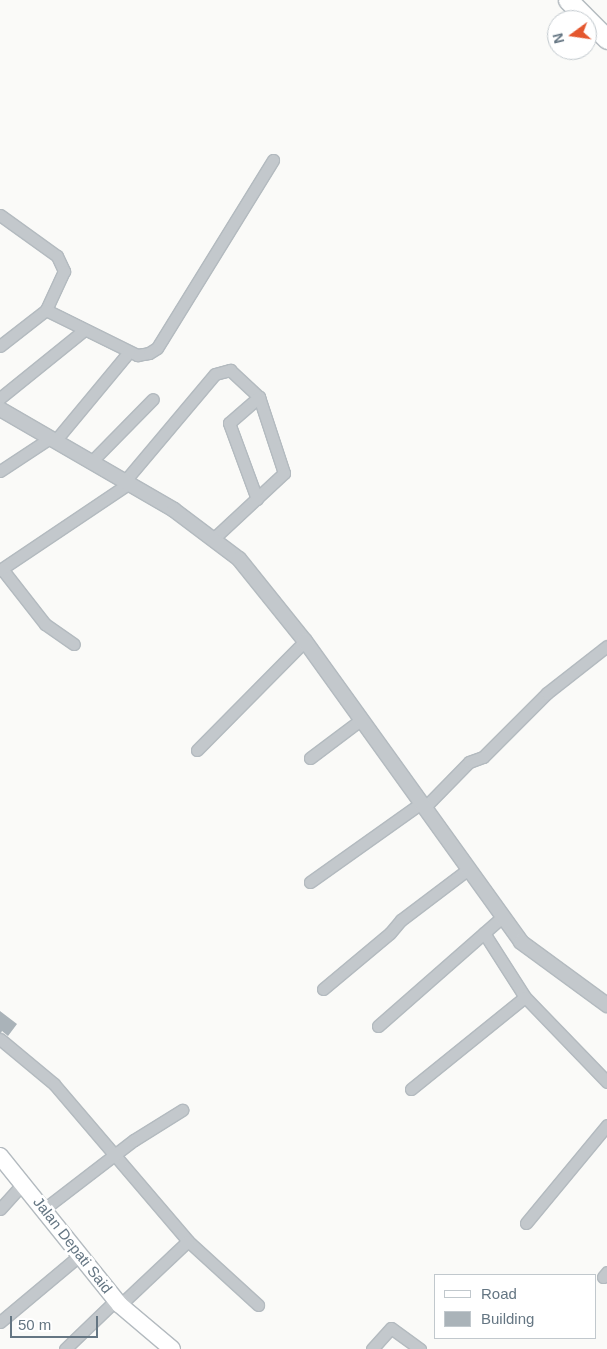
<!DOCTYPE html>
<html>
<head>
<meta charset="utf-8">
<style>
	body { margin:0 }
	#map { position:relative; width:607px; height:1349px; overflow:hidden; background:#fafaf8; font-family:Arial,sans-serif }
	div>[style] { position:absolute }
	.building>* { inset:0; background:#aab3b9 }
	.roads { filter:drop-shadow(1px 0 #b3babf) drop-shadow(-1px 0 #b3babf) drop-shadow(0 1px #b3babf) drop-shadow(0 -1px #b3babf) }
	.minor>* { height:11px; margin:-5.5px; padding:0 5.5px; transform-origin:5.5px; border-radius:5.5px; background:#c3c8cc }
	.tertiary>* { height:14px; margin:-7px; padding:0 7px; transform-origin:7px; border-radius:7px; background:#c3c8cc }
	.secondary>* { height:16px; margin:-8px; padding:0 8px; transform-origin:8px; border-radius:8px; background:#fff }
	.trunk>* { height:19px; margin:-9.5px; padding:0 9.5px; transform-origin:9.5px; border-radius:9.5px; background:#fff }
	span { translate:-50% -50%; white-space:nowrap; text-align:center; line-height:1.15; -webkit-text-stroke:5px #fff; paint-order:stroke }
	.street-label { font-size:15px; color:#657683 }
	.legend { position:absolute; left:434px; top:1274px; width:162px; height:65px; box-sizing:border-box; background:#fff; border:1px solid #c1c8cd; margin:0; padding:6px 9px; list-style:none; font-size:15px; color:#657683 }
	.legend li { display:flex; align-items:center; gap:10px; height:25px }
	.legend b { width:25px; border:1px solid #c1c8cd }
	.north { position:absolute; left:547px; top:10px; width:50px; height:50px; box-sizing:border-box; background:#fff; border:1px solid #c1c8cd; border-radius:50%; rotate:256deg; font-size:14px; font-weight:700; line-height:20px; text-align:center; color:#657683 }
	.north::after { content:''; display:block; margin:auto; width:18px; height:22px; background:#e4572e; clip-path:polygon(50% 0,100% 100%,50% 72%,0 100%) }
	.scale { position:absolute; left:10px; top:1316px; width:88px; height:22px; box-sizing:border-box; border:2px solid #657683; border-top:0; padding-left:6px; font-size:15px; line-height:18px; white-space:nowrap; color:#657683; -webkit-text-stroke:4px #fff; paint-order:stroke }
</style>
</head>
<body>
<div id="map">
	<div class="building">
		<i style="clip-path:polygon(0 1011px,17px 1024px,8px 1036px,2px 1031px,0 1035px)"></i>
	</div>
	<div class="roads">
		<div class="minor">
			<i style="left:0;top:215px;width:70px;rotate:35.7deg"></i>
			<i style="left:57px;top:256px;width:17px;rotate:65deg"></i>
			<i style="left:64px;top:271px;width:43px;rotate:114.8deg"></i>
			<i style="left:46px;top:310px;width:58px;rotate:142deg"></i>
			<i style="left:46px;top:310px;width:102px;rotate:26.3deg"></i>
			<i style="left:137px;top:355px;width:12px;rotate:-9deg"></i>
			<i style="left:149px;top:353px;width:9px;rotate:-32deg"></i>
			<i style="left:157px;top:348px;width:221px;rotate:-58.3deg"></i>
			<i style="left:0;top:398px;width:107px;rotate:-38.9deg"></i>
			<i style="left:55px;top:441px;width:116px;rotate:-50.3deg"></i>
			<i style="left:91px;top:462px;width:88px;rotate:-45.5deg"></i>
			<i style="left:0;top:471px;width:60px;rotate:-33.4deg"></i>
			<i style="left:124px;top:482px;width:141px;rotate:-49.9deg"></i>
			<i style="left:215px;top:374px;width:16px;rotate:-15deg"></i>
			<i style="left:230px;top:370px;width:40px;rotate:43deg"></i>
			<i style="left:259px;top:397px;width:80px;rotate:71.8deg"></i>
			<i style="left:284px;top:473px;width:96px;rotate:137.1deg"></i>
			<i style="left:257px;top:499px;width:81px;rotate:-110.2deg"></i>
			<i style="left:229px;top:423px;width:40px;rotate:-41deg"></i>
			<i style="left:2px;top:569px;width:70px;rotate:52deg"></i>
			<i style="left:45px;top:624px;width:35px;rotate:35deg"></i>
			<i style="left:0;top:570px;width:154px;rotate:-33.9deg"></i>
			<i style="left:197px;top:750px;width:153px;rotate:-45.3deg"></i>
			<i style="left:310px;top:758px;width:65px;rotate:-36.9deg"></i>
			<i style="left:424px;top:808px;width:64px;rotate:-45.6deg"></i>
			<i style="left:469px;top:762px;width:15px;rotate:-20deg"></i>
			<i style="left:483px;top:757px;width:91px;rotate:-45deg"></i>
			<i style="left:547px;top:693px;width:76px;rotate:-38.1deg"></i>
			<i style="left:310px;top:882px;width:136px;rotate:-35.4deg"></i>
			<i style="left:484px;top:933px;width:76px;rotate:57.4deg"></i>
			<i style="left:525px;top:997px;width:118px;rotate:46deg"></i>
			<i style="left:323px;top:989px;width:87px;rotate:-39.9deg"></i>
			<i style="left:390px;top:933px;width:17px;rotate:-50deg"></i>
			<i style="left:401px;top:920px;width:83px;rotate:-37.1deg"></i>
			<i style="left:378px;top:1026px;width:167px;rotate:-41.3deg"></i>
			<i style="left:0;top:1039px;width:70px;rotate:39.8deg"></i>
			<i style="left:54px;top:1084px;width:206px;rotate:49.5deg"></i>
			<i style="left:188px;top:1241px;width:95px;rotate:42.4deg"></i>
			<i style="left:411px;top:1089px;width:146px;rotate:-38.9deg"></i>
			<i style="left:0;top:1209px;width:36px;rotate:-48deg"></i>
			<i style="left:44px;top:1209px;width:113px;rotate:-37.5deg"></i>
			<i style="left:134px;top:1140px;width:57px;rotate:-32deg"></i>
			<i style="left:526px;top:1223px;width:127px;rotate:-50.4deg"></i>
			<i style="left:603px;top:1277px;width:6px;rotate:-51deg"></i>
			<i style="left:120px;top:1305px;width:93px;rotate:-43.3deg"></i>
			<i style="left:0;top:1322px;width:104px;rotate:-39.9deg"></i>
			<i style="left:65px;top:1349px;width:71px;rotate:-43.9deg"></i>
			<i style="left:372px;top:1349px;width:28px;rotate:-48deg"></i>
			<i style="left:391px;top:1328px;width:36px;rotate:36deg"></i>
		</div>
		<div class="tertiary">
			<i style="left:0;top:409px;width:201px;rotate:30.1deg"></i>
			<i style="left:174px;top:510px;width:81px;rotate:37deg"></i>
			<i style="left:239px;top:559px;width:105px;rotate:51.2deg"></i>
			<i style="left:305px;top:641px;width:370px;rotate:54.3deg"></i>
			<i style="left:521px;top:942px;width:107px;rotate:36.2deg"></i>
		</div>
		<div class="secondary">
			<i style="left:0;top:1156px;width:191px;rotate:51.2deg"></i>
			<i style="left:120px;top:1305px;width:68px;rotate:40.2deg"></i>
		</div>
		<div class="trunk">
			<i style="left:568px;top:0;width:55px;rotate:45deg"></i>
		</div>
	</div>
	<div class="street-label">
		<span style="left:73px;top:1245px;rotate:52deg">Jalan Depati Said</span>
	</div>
	<ul class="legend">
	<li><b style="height:6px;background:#fff"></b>Road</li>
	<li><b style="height:14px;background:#aab3b9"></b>Building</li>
	</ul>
	<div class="north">N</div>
	<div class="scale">50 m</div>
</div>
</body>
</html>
